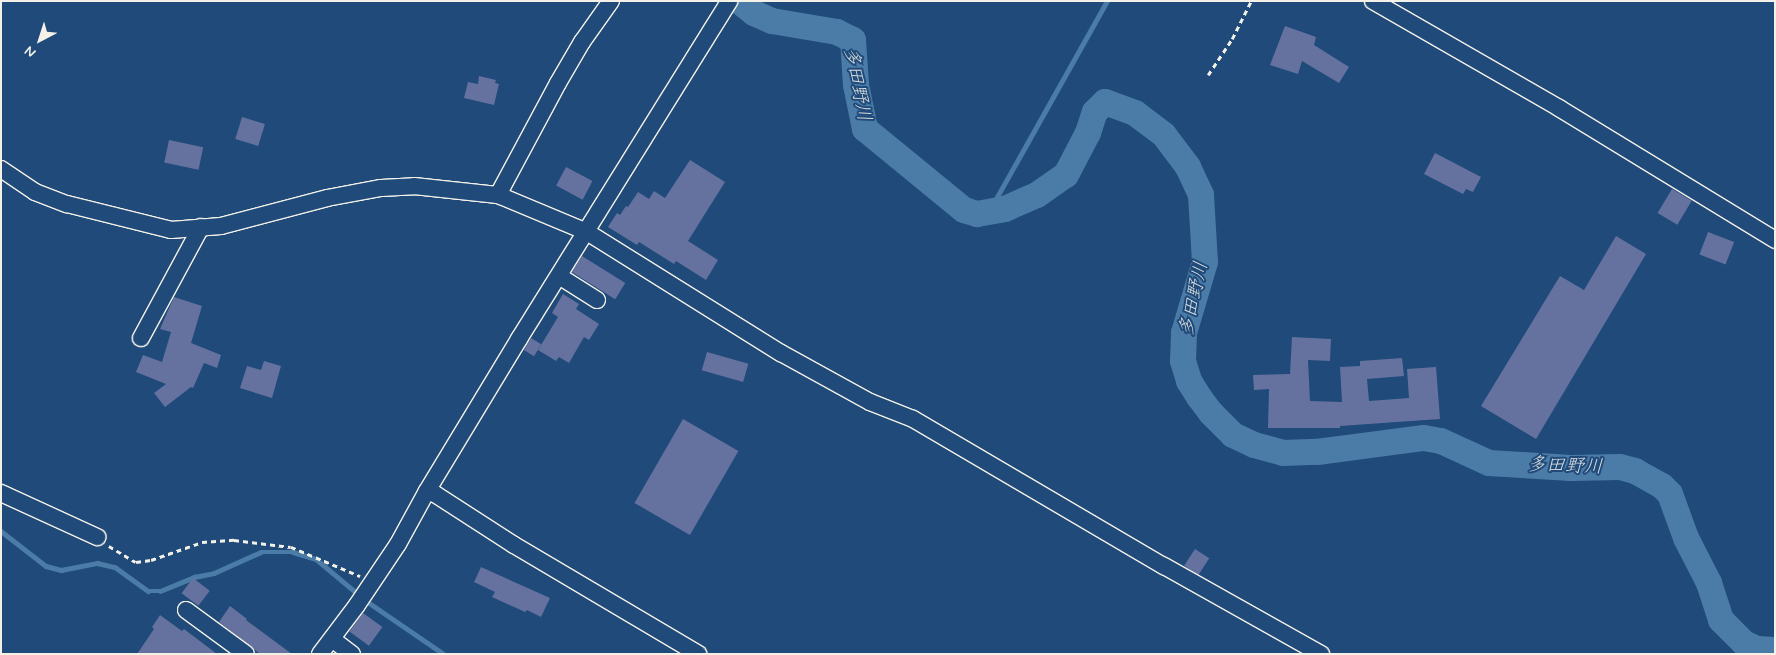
<!DOCTYPE html>
<html>
<head>
<meta charset="utf-8">
<style>
	body { margin:0 }
	#map { position:relative; width:1776px; height:655px; overflow:hidden; background:#1f4a7a; font-family:Mynerve,"Klee One",sans-serif }
	div>[style] { position:absolute }
	.stream>* { height:4.5px; margin:-2.25px; padding:0 2.25px; transform-origin:2.25px; border-radius:2.25px; background:#4b7ca8 }
	.river>* { height:26px; margin:-13px; padding:0 13px; transform-origin:13px; border-radius:13px; background:#4b7ca8 }
	.building>* { inset:0; background:#65729f; transform-origin:0 0 }
	.path>* { height:2.5px; margin-top:-1.25px; transform-origin:0; background:repeating-linear-gradient(90deg,#f4f1e8 0 5px,transparent 0 9px) }
	.roads { filter:drop-shadow(1px 0 #f4f1e8) drop-shadow(-1px 0 #f4f1e8) drop-shadow(0 1px #f4f1e8) drop-shadow(0 -1px #f4f1e8) }
	.minor>* { height:16px; margin:-8px; padding:0 8px; transform-origin:8px; border-radius:8px; background:#1f4a7a }
	span { translate:-50% -50%; white-space:nowrap; text-align:center; line-height:1.15; -webkit-text-stroke:4px #1f4a7a; paint-order:stroke }
	.water-label { font-size:19px; color:#dbdfde; font-style:italic }
	.frame { position:absolute; inset:0; border:2px solid #f4f1e8; pointer-events:none }
	.north { position:absolute; left:15px; top:15px; width:50px; height:50px; -webkit-text-stroke:4px #1f4a7a; paint-order:stroke; rotate:220deg; font-size:14px; font-weight:700; line-height:20px; text-align:center; color:#f4f1e8 }
	.north::after { content:''; display:block; margin:auto; width:18px; height:22px; background:#f4f1e8; clip-path:polygon(50% 0,100% 100%,50% 72%,0 100%) }
</style>
</head>
<body>
<div id="map">
	<div class="stream">
		<i style="left:988px;top:213px;width:243px;rotate:-60.7deg"></i>
		<i style="left:1px;top:531px;width:57px;rotate:37.9deg"></i>
		<i style="left:46px;top:566px;width:16px;rotate:15deg"></i>
		<i style="left:61px;top:570px;width:37px;rotate:-11deg"></i>
		<i style="left:97px;top:563px;width:18px;rotate:13deg"></i>
		<i style="left:115px;top:567px;width:41px;rotate:36deg"></i>
		<i style="left:148px;top:591px;width:12px"></i>
		<i style="left:160px;top:591px;width:37px;rotate:-22deg"></i>
		<i style="left:194px;top:577px;width:20px;rotate:-11deg"></i>
		<i style="left:214px;top:573px;width:51px;rotate:-24.1deg"></i>
		<i style="left:261px;top:552px;width:32px"></i>
		<i style="left:293px;top:552px;width:24px;rotate:17deg"></i>
		<i style="left:316px;top:559px;width:56px;rotate:39.9deg"></i>
		<i style="left:365px;top:600px;width:96px;rotate:34.4deg"></i>
	</div>
	<div class="river">
		<i style="left:739px;top:1px;width:19px;rotate:39deg"></i>
		<i style="left:754px;top:13px;width:20px;rotate:24deg"></i>
		<i style="left:772px;top:21px;width:66px;rotate:9.6deg"></i>
		<i style="left:837px;top:32px;width:18px;rotate:27deg"></i>
		<i style="left:853px;top:40px;width:45px;rotate:86.2deg"></i>
		<i style="left:856px;top:85px;width:45px;rotate:78.4deg"></i>
		<i style="left:865px;top:129px;width:128px;rotate:39.3deg"></i>
		<i style="left:964px;top:210px;width:14px;rotate:17deg"></i>
		<i style="left:977px;top:214px;width:28px;rotate:-10deg"></i>
		<i style="left:1005px;top:209px;width:35px;rotate:-24deg"></i>
		<i style="left:1037px;top:195px;width:35px;rotate:-35deg"></i>
		<i style="left:1066px;top:175px;width:47px;rotate:-62.4deg"></i>
		<i style="left:1088px;top:133px;width:22px;rotate:-72deg"></i>
		<i style="left:1095px;top:112px;width:14px;rotate:-45deg"></i>
		<i style="left:1105px;top:102px;width:32px;rotate:20deg"></i>
		<i style="left:1135px;top:113px;width:36px;rotate:37deg"></i>
		<i style="left:1164px;top:135px;width:40px;rotate:53deg"></i>
		<i style="left:1188px;top:167px;width:31px;rotate:65deg"></i>
		<i style="left:1201px;top:195px;width:67px;rotate:86.6deg"></i>
		<i style="left:1205px;top:262px;width:74px;rotate:106.5deg"></i>
		<i style="left:1184px;top:333px;width:28px;rotate:92deg"></i>
		<i style="left:1183px;top:361px;width:21px;rotate:73deg"></i>
		<i style="left:1189px;top:381px;width:19px;rotate:58deg"></i>
		<i style="left:1199px;top:397px;width:20px;rotate:53deg"></i>
		<i style="left:1211px;top:413px;width:31px;rotate:45deg"></i>
		<i style="left:1233px;top:435px;width:23px;rotate:25deg"></i>
		<i style="left:1254px;top:445px;width:30px;rotate:15deg"></i>
		<i style="left:1283px;top:453px;width:34px;rotate:-2deg"></i>
		<i style="left:1317px;top:452px;width:108px;rotate:-7.5deg"></i>
		<i style="left:1424px;top:438px;width:17px;rotate:10deg"></i>
		<i style="left:1441px;top:441px;width:53px;rotate:24.6deg"></i>
		<i style="left:1489px;top:463px;width:82px;rotate:3.5deg"></i>
		<i style="left:1571px;top:468px;width:49px;rotate:-1.2deg"></i>
		<i style="left:1620px;top:467px;width:16px;rotate:15deg"></i>
		<i style="left:1635px;top:471px;width:31px;rotate:29deg"></i>
		<i style="left:1662px;top:486px;width:11px;rotate:45deg"></i>
		<i style="left:1670px;top:494px;width:47px;rotate:70deg"></i>
		<i style="left:1686px;top:538px;width:51px;rotate:62.9deg"></i>
		<i style="left:1709px;top:583px;width:39px;rotate:72deg"></i>
		<i style="left:1721px;top:620px;width:33px;rotate:45deg"></i>
		<i style="left:1744px;top:643px;width:14px;rotate:25deg"></i>
		<i style="left:1757px;top:649px;width:18px;rotate:3deg"></i>
	</div>
	<div class="building">
		<i style="clip-path:polygon(1285px 26px,1316px 37px,1314px 45px,1349px 67px,1339px 83px,1302px 61px,1298px 74px,1270px 65px)"></i>
		<i style="clip-path:polygon(479px 76px,496px 80px,495px 83px,499px 84px,494px 105px,464px 98px,468px 82px,478px 84px)"></i>
		<i style="left:242px;top:117px;width:24px;height:23px;rotate:17deg"></i>
		<i style="left:169px;top:140px;width:35px;height:23px;rotate:12deg"></i>
		<i style="clip-path:polygon(1435px 153px,1481px 177px,1473px 192px,1466px 189px,1463px 194px,1424px 174px)"></i>
		<i style="clip-path:polygon(690px 160px,725px 182px,688px 241px,718px 260px,706px 280px,676px 261px,674px 264px,639px 242px,637px 245px,608px 227px,617px 213px,620px 215px,626px 206px,628px 207px,638px 192px,649px 199px,654px 191px,665px 198px)"></i>
		<i style="left:566px;top:167px;width:30px;height:21px;rotate:28deg"></i>
		<i style="left:1672px;top:189px;width:23px;height:28px;rotate:31deg"></i>
		<i style="left:1708px;top:232px;width:28px;height:24px;rotate:21deg"></i>
		<i style="clip-path:polygon(1616px 236px,1646px 254px,1536px 439px,1481px 406px,1560px 276px,1584px 290px)"></i>
		<i style="left:582px;top:256px;width:51px;height:19px;rotate:32deg"></i>
		<i style="clip-path:polygon(563px 294px,579px 304px,576px 309px,599px 324px,589px 340px,584px 337px,569px 363px,559px 357px,556px 361px,538px 350px,558px 317px,552px 313px)"></i>
		<i style="clip-path:polygon(174px 297px,202px 306px,191px 343px,221px 355px,217px 368px,204px 363px,193px 388px,191px 387px,165px 407px,154px 393px,166px 384px,136px 372px,143px 355px,162px 362px,171px 332px,160px 329px)"></i>
		<i style="clip-path:polygon(1292px 337px,1331px 339px,1330px 361px,1308px 360px,1310px 401px,1342px 402px,1340px 367px,1360px 366px,1360px 361px,1402px 358px,1404px 376px,1367px 379px,1369px 401px,1409px 398px,1407px 369px,1436px 367px,1440px 419px,1340px 426px,1340px 428px,1268px 428px,1269px 389px,1254px 390px,1253px 375px,1290px 374px)"></i>
		<i style="left:531px;top:338px;width:12px;height:14px;rotate:31deg"></i>
		<i style="left:707px;top:352px;width:43px;height:19px;rotate:16deg"></i>
		<i style="clip-path:polygon(264px 361px,281px 366px,272px 398px,240px 388px,247px 366px,261px 370px)"></i>
		<i style="left:683px;top:419px;width:64px;height:97px;rotate:30deg"></i>
		<i style="left:1195px;top:549px;width:17px;height:20px;rotate:33deg"></i>
		<i style="clip-path:polygon(481px 567px,550px 598px,541px 617px,527px 610px,525px 612px,492px 597px,495px 592px,474px 582px)"></i>
		<i style="left:193px;top:578px;width:21px;height:19px;rotate:37deg"></i>
		<i style="clip-path:polygon(230px 606px,247px 619px,246px 620px,292px 654px,260px 654px,255px 650px,219px 622px)"></i>
		<i style="left:363px;top:613px;width:24px;height:23px;rotate:36deg"></i>
		<i style="clip-path:polygon(160px 615px,182px 631px,184px 629px,217px 654px,137px 654px,154px 629px,152px 627px)"></i>
	</div>
	<div class="path">
		<i style="left:1208px;top:75px;width:43px;rotate:-56.3deg"></i>
		<i style="left:1232px;top:39px;width:42px;rotate:-63.4deg"></i>
		<i style="left:109px;top:546px;width:31px;rotate:31deg"></i>
		<i style="left:136px;top:562px;width:15px;rotate:-8deg"></i>
		<i style="left:151px;top:560px;width:54px;rotate:-19.4deg"></i>
		<i style="left:202px;top:542px;width:32px;rotate:-4deg"></i>
		<i style="left:234px;top:540px;width:57px;rotate:7deg"></i>
		<i style="left:291px;top:547px;width:75px;rotate:22.8deg"></i>
	</div>
	<div class="roads">
		<div class="minor">
			<i style="left:1373px;top:1px;width:215px;rotate:29.9deg"></i>
			<i style="left:1559px;top:108px;width:253px;rotate:31.4deg"></i>
			<i style="left:1px;top:169px;width:41px;rotate:34.1deg"></i>
			<i style="left:35px;top:192px;width:34px;rotate:21deg"></i>
			<i style="left:67px;top:204px;width:107px;rotate:14deg"></i>
			<i style="left:171px;top:230px;width:50px;rotate:-4.6deg"></i>
			<i style="left:221px;top:226px;width:110px;rotate:-14.8deg"></i>
			<i style="left:327px;top:198px;width:55px;rotate:-10.5deg"></i>
			<i style="left:381px;top:188px;width:33px;rotate:-3deg"></i>
			<i style="left:414px;top:186px;width:84px;rotate:6.1deg"></i>
			<i style="left:498px;top:195px;width:96px;rotate:22.6deg"></i>
			<i style="left:587px;top:232px;width:229px;rotate:32deg"></i>
			<i style="left:781px;top:353px;width:102px;rotate:28.8deg"></i>
			<i style="left:870px;top:402px;width:46px;rotate:21.6deg"></i>
			<i style="left:913px;top:419px;width:291px;rotate:30.4deg"></i>
			<i style="left:1164px;top:566px;width:180px;rotate:29.3deg"></i>
			<i style="left:498px;top:195px;width:127px;rotate:-61.8deg"></i>
			<i style="left:558px;top:83px;width:48px;rotate:-59.7deg"></i>
			<i style="left:582px;top:42px;width:50px;rotate:-54.7deg"></i>
			<i style="left:559px;top:276px;width:45px;rotate:32.3deg"></i>
			<i style="left:141px;top:338px;width:126px;rotate:-61.6deg"></i>
			<i style="left:427px;top:491px;width:9px;rotate:21deg"></i>
			<i style="left:435px;top:494px;width:94px;rotate:32.8deg"></i>
			<i style="left:514px;top:545px;width:214px;rotate:30.6deg"></i>
			<i style="left:1px;top:493px;width:106px;rotate:24.6deg"></i>
			<i style="left:186px;top:610px;width:74px;rotate:36.3deg"></i>
			<i style="left:332px;top:639px;width:25px;rotate:37deg"></i>
			<i style="left:320px;top:654px;width:61px;rotate:-52.9deg"></i>
			<i style="left:357px;top:605px;width:73px;rotate:-56.1deg"></i>
			<i style="left:398px;top:544px;width:60px;rotate:-61.3deg"></i>
			<i style="left:427px;top:491px;width:178px;rotate:-58.8deg"></i>
			<i style="left:519px;top:339px;width:398px;rotate:-58.1deg"></i>
		</div>
	</div>
	<div class="water-label">
		<span style="left:857px;top:84px;rotate:79deg">多田野川</span>
		<span style="left:1194px;top:299px;rotate:-78deg">多田野川</span>
		<span style="left:1565px;top:466px;rotate:2deg">多田野川</span>
	</div>
	<div class="frame"></div>
	<div class="north">N</div>
</div>
</body>
</html>
